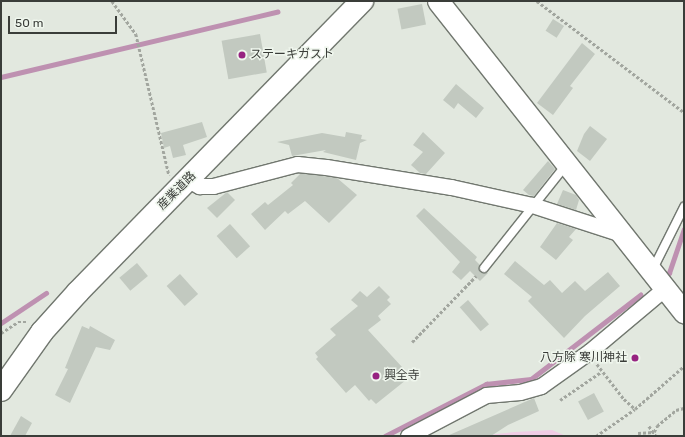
<!DOCTYPE html>
<html>
<head>
<meta charset="utf-8">
<style>
	body { margin:0 }
	#map { position:relative; width:685px; height:437px; overflow:hidden; background:#e2e8df; font-family:Rubik,"Noto Sans JP",sans-serif }
	div>[style] { position:absolute }
	.green>* { inset:0; background:#f0cde5 }
	.stream>* { height:4.5px; margin:-2.25px; padding:0 2.25px; transform-origin:2.25px; border-radius:2.25px; background:#be91b1 }
	.building>* { inset:0; background:#c2c9c0; transform-origin:0 0 }
	.path>* { height:2.5px; margin-top:-1.25px; transform-origin:0; background:repeating-linear-gradient(90deg,#a2a69f 0 3px,transparent 0 5px) }
	.roads { filter:drop-shadow(1px 0 #71776f) drop-shadow(-1px 0 #71776f) drop-shadow(0 1px #71776f) drop-shadow(0 -1px #71776f) }
	.lane>* { height:8px; margin:-4px; padding:0 4px; transform-origin:4px; border-radius:4px; background:#fff }
	.street>* { height:15px; margin:-7.5px; padding:0 7.5px; transform-origin:7.5px; border-radius:7.5px; background:#fff }
	.secondary>* { height:21px; margin:-10.5px; padding:0 10.5px; transform-origin:10.5px; border-radius:10.5px; background:#fff }
	.primary>* { height:22px; margin:-11px; padding:0 11px; transform-origin:11px; border-radius:11px; background:#fff }
	.dots>* { width:11px; height:11px; translate:-50% -50%; box-sizing:border-box; border:2px solid #eff6ed; border-radius:50% }
	span { translate:-50% -50%; white-space:nowrap; text-align:center; line-height:1.15; -webkit-text-stroke:3px #eff6ed; paint-order:stroke }
	.poi-label { font-size:12px; color:#3a3d39 }
	.left { translate:0 -50%; text-align:left }
	.right { translate:-100% -50%; text-align:right }
	.street-label { font-size:12px; color:#3a3d39 }
	.frame { position:absolute; inset:0; border:2px solid #3a3d39; pointer-events:none }
	.scale { position:absolute; left:8px; top:16px; width:109px; height:18px; box-sizing:border-box; border:2px solid #3a3d39; border-top:0; padding-left:5px; font-size:12px; line-height:14px; white-space:nowrap; color:#3a3d39; -webkit-text-stroke:3px #eff6ed; paint-order:stroke }
</style>
</head>
<body>
<div id="map">
	<div class="green">
		<i style="clip-path:polygon(552px 430px,566px 436px,480px 436px,515px 432px)"></i>
	</div>
	<div class="stream">
		<i style="left:1px;top:77px;width:284px;rotate:-13.3deg"></i>
		<i style="left:665px;top:276px;width:5px;rotate:-37deg"></i>
		<i style="left:669px;top:273px;width:46px;rotate:-71.2deg"></i>
		<i style="left:1px;top:323px;width:54px;rotate:-33.7deg"></i>
		<i style="left:385px;top:436px;width:114px;rotate:-27.2deg"></i>
		<i style="left:486px;top:384px;width:45px;rotate:-6.3deg"></i>
		<i style="left:531px;top:379px;width:138px;rotate:-37.6deg"></i>
	</div>
	<div class="building">
		<i style="left:422px;top:4px;width:21px;height:25px;rotate:79deg"></i>
		<i style="left:553px;top:19px;width:13px;height:14px;rotate:32deg"></i>
		<i style="left:260px;top:34px;width:39px;height:39px;rotate:80deg"></i>
		<i style="clip-path:polygon(582px 43px,595px 54px,570px 86px,573px 88px,553px 115px,537px 103px)"></i>
		<i style="clip-path:polygon(456px 84px,484px 108px,476px 118px,458px 103px,454px 109px,443px 100px)"></i>
		<i style="clip-path:polygon(202px 122px,207px 137px,183px 145px,186px 155px,173px 158px,170px 146px,164px 148px,161px 133px)"></i>
		<i style="clip-path:polygon(590px 126px,607px 139px,590px 161px,577px 151px,584px 134px)"></i>
		<i style="clip-path:polygon(346px 132px,362px 135px,361px 139px,367px 140px,360px 143px,356px 160px,323px 152px,326px 150px,292px 156px,289px 145px,277px 142px,322px 133px,345px 137px)"></i>
		<i style="clip-path:polygon(423px 132px,445px 153px,426px 174px,420px 173px,411px 165px,423px 152px,413px 145px)"></i>
		<i style="clip-path:polygon(548px 161px,555px 169px,534px 196px,529px 195px,523px 190px)"></i>
		<i style="clip-path:polygon(301px 173px,337px 178px,357px 195px,329px 223px,305px 201px,288px 214px,285px 211px,265px 230px,251px 214px,265px 202px,268px 205px,293px 185px,291px 183px)"></i>
		<i style="clip-path:polygon(563px 190px,576px 195px,579px 200px,576px 210px,557px 204px)"></i>
		<i style="clip-path:polygon(227px 192px,235px 200px,217px 218px,207px 208px)"></i>
		<i style="clip-path:polygon(424px 208px,477px 257px,475px 260px,480px 265px,479px 270px,483px 273px,488px 273px,480px 281px,470px 271px,461px 280px,452px 272px,460px 262px,416px 216px)"></i>
		<i style="clip-path:polygon(557px 223px,576px 229px,569px 237px,573px 240px,556px 260px,540px 247px)"></i>
		<i style="left:230px;top:224px;width:30px;height:18px;rotate:48deg"></i>
		<i style="clip-path:polygon(515px 261px,544px 285px,550px 280px,562px 293px,575px 281px,585px 291px,608px 272px,620px 286px,585px 316px,564px 338px,528px 301px,532px 297px,504px 274px)"></i>
		<i style="left:137px;top:263px;width:17px;height:23px;rotate:50deg"></i>
		<i style="left:180px;top:274px;width:27px;height:18px;rotate:48deg"></i>
		<i style="clip-path:polygon(379px 286px,390px 297px,387px 300px,391px 304px,378px 316px,381px 320px,368px 330px,402px 367px,398px 370px,406px 380px,376px 404px,371px 399px,369px 401px,355px 385px,346px 393px,316px 359px,318px 357px,315px 353px,336px 335px,330px 329px,358px 306px,351px 300px,360px 291px,367px 297px)"></i>
		<i style="left:468px;top:300px;width:32px;height:11px;rotate:49deg"></i>
		<i style="clip-path:polygon(82px 326px,89px 329px,90px 326px,115px 340px,110px 350px,96px 347px,70px 403px,55px 395px,68px 369px,65px 368px)"></i>
		<i style="left:594px;top:393px;width:21px;height:18px;rotate:62deg"></i>
		<i style="clip-path:polygon(534px 398px,539px 411px,508px 425px,491px 436px,447px 436px)"></i>
		<i style="clip-path:polygon(21px 416px,32px 423px,25px 436px,10px 436px)"></i>
	</div>
	<div class="path">
		<i style="left:112px;top:1px;width:41px;rotate:54deg"></i>
		<i style="left:136px;top:34px;width:145px;rotate:76.8deg"></i>
		<i style="left:537px;top:1px;width:184px;rotate:37.1deg"></i>
		<i style="left:1px;top:333px;width:20px;rotate:-33deg"></i>
		<i style="left:18px;top:322px;width:9px"></i>
		<i style="left:412px;top:342px;width:92px;rotate:-45.9deg"></i>
		<i style="left:597px;top:364px;width:44px;rotate:52.4deg"></i>
		<i style="left:624px;top:399px;width:15px;rotate:42deg"></i>
		<i style="left:560px;top:400px;width:50px;rotate:-34.3deg"></i>
		<i style="left:649px;top:426px;width:12px;rotate:55deg"></i>
		<i style="left:638px;top:433px;width:16px;rotate:-4deg"></i>
		<i style="left:654px;top:432px;width:7px;rotate:-63deg"></i>
		<i style="left:657px;top:426px;width:25px;rotate:-40deg"></i>
		<i style="left:676px;top:410px;width:8px;rotate:-14deg"></i>
		<i style="left:596px;top:436px;width:47px;rotate:-34.7deg"></i>
		<i style="left:635px;top:409px;width:65px;rotate:-41.3deg"></i>
	</div>
	<div class="roads">
		<div class="lane">
			<i style="left:484px;top:268px;width:132px;rotate:-51.5deg"></i>
			<i style="left:652px;top:271px;width:72px;rotate:-63.4deg"></i>
		</div>
		<div class="street">
			<i style="left:188px;top:180px;width:13px;rotate:29deg"></i>
			<i style="left:199px;top:186px;width:14px"></i>
			<i style="left:213px;top:186px;width:87px;rotate:-14.7deg"></i>
			<i style="left:297px;top:164px;width:29px;rotate:6deg"></i>
			<i style="left:326px;top:167px;width:127px;rotate:9.1deg"></i>
			<i style="left:451px;top:187px;width:83px;rotate:12.5deg"></i>
			<i style="left:532px;top:205px;width:95px;rotate:17.9deg"></i>
			<i style="left:408px;top:436px;width:88px;rotate:-27.7deg"></i>
			<i style="left:486px;top:395px;width:34px;rotate:-5deg"></i>
			<i style="left:520px;top:392px;width:22px;rotate:-16deg"></i>
			<i style="left:541px;top:386px;width:60px;rotate:-35.5deg"></i>
			<i style="left:590px;top:351px;width:98px;rotate:-40deg"></i>
		</div>
		<div class="secondary">
			<i style="left:438px;top:1px;width:397px;rotate:51.7deg"></i>
		</div>
		<div class="primary">
			<i style="left:1px;top:390px;width:71px;rotate:-54.7deg"></i>
			<i style="left:42px;top:332px;width:54px;rotate:-48deg"></i>
			<i style="left:78px;top:292px;width:407px;rotate:-45.7deg"></i>
		</div>
	</div>
	<div class="dots">
		<i style="left:242px;top:55px;background:#972381"></i>
		<i style="left:635px;top:358px;background:#972381"></i>
		<i style="left:376px;top:376px;background:#972381"></i>
	</div>
	<div class="poi-label">
		<span class="left" style="left:250px;top:55px">ステーキガスト</span>
		<span class="right" style="left:627px;top:358px">八方除 寒川神社</span>
		<span class="left" style="left:384px;top:376px">興全寺</span>
	</div>
	<div class="street-label">
		<span style="left:177px;top:191px;rotate:-45deg">産業道路</span>
	</div>
	<div class="frame"></div>
	<div class="scale">50 m</div>
</div>
</body>
</html>
